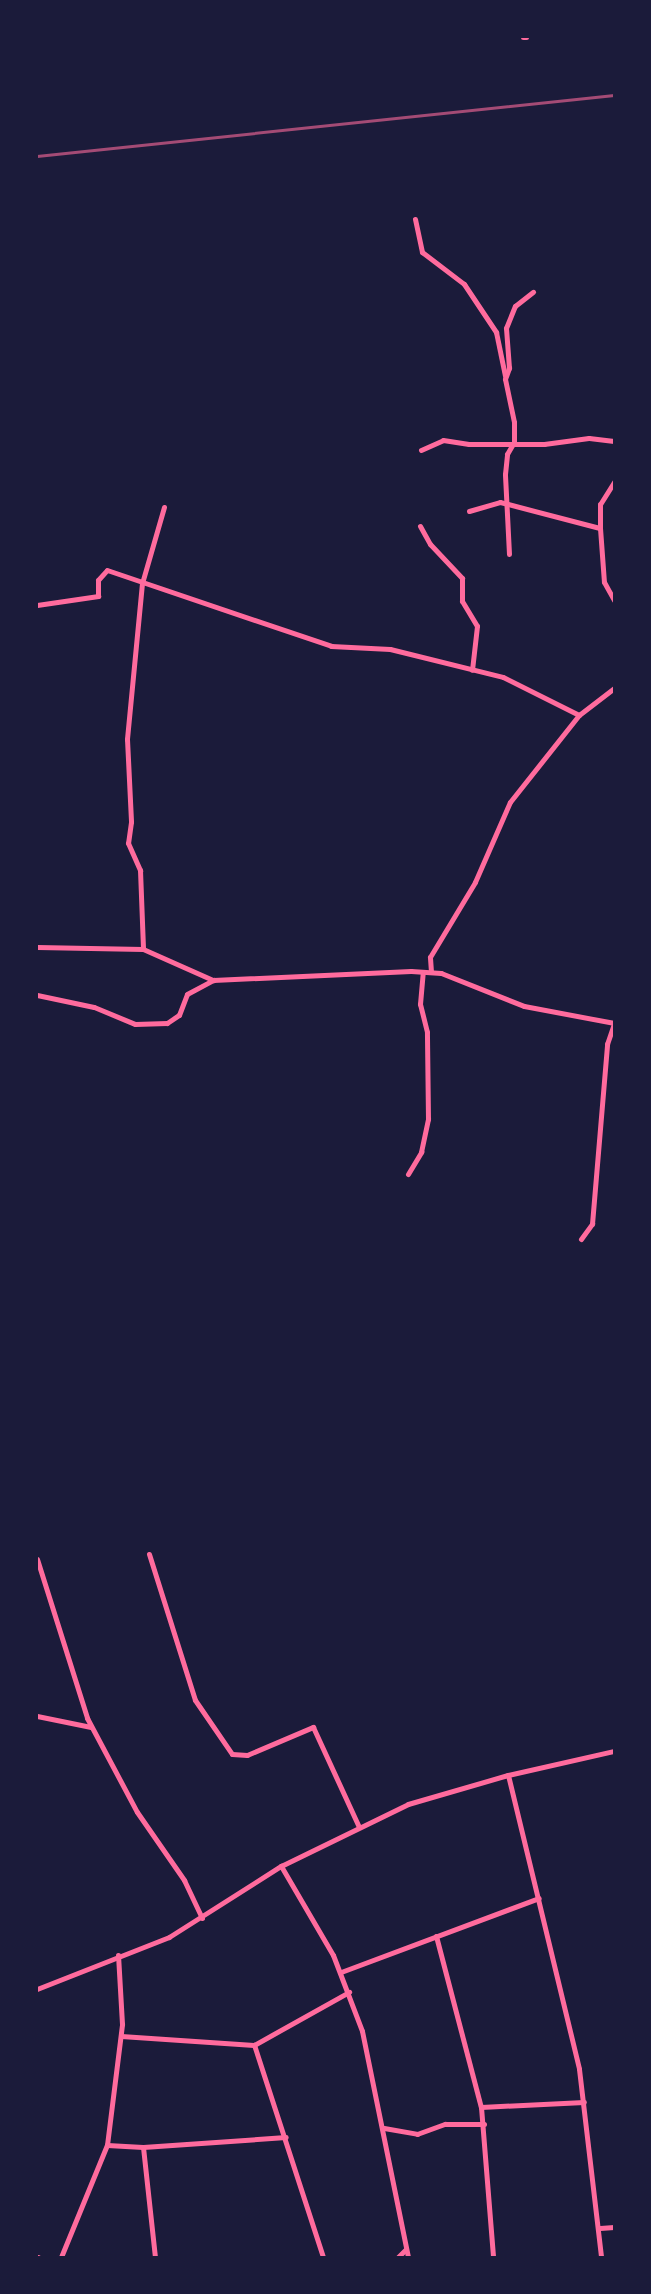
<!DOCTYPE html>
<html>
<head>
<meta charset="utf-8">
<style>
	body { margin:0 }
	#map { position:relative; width:651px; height:2294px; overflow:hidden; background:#1b1b3a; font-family:"Archivo Narrow",sans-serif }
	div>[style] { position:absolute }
	.minor>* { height:5px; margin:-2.5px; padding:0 2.5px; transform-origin:2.5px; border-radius:2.5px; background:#ff6b9d }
	.rail>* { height:2.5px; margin:-1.25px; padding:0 1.25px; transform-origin:1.25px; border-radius:1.25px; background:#a44b75 }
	span { translate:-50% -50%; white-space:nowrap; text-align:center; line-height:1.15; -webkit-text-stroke:6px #1b1b3a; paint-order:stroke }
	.frame { position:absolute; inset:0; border:38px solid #1b1b3a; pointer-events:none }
</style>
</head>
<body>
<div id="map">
	<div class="minor">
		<i style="left:523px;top:37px;width:3px"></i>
		<i style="left:415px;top:219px;width:34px;rotate:78deg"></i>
		<i style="left:422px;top:252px;width:53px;rotate:37.3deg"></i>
		<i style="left:464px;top:284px;width:58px;rotate:56.3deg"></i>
		<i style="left:496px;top:332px;width:45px;rotate:78.4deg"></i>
		<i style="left:421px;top:450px;width:24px;rotate:-24deg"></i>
		<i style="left:443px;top:440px;width:26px;rotate:9deg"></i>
		<i style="left:469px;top:444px;width:75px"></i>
		<i style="left:544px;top:444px;width:45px;rotate:-7.6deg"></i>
		<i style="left:589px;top:438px;width:25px;rotate:7deg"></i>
		<i style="left:614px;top:482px;width:26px;rotate:122deg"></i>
		<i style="left:600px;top:504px;width:24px;rotate:90deg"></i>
		<i style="left:600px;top:528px;width:54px;rotate:85.8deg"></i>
		<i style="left:604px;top:582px;width:21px;rotate:61deg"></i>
		<i style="left:164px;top:507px;width:79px;rotate:106.1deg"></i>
		<i style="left:142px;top:583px;width:157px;rotate:95.5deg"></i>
		<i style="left:127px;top:739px;width:83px;rotate:87.2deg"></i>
		<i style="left:131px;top:822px;width:21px;rotate:98deg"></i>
		<i style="left:128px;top:843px;width:30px;rotate:66deg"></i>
		<i style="left:140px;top:870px;width:79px;rotate:87.8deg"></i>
		<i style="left:143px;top:949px;width:77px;rotate:23.9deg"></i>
		<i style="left:469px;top:511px;width:32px;rotate:-16deg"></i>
		<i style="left:500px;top:502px;width:103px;rotate:14.6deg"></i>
		<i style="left:420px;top:526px;width:21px;rotate:61deg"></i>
		<i style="left:430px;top:544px;width:47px;rotate:46.7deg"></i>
		<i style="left:462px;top:578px;width:23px;rotate:90deg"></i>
		<i style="left:462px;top:601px;width:29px;rotate:59deg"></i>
		<i style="left:477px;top:626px;width:44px;rotate:96.5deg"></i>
		<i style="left:509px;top:554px;width:80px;rotate:-92.9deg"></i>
		<i style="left:505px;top:474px;width:20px;rotate:-84deg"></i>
		<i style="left:507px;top:454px;width:14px;rotate:-60deg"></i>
		<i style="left:514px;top:442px;width:20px;rotate:-90deg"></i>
		<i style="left:514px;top:422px;width:44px;rotate:-101.8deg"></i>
		<i style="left:505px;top:379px;width:12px;rotate:-70deg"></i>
		<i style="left:509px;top:368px;width:40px;rotate:-94.3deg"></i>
		<i style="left:506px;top:328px;width:24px;rotate:-68deg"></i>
		<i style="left:515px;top:306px;width:23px;rotate:-38deg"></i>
		<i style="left:37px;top:605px;width:62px;rotate:-8.4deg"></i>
		<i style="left:98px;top:596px;width:16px;rotate:-90deg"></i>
		<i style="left:98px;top:580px;width:13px;rotate:-48deg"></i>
		<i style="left:107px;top:570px;width:237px;rotate:18.7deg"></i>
		<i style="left:331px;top:646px;width:59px;rotate:2.9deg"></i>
		<i style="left:390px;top:649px;width:116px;rotate:13.9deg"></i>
		<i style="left:503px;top:677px;width:85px;rotate:26.6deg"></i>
		<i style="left:37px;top:947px;width:106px;rotate:1.1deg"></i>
		<i style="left:431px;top:972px;width:15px;rotate:-94deg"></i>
		<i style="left:430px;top:957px;width:87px;rotate:-59deg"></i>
		<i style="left:475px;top:882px;width:87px;rotate:-66.4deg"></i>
		<i style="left:510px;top:802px;width:111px;rotate:-51.6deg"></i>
		<i style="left:579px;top:715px;width:44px;rotate:-37.6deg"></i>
		<i style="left:37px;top:995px;width:58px;rotate:11.9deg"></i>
		<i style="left:94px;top:1007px;width:44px;rotate:22.5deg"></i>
		<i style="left:135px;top:1024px;width:32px;rotate:-2deg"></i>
		<i style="left:167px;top:1023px;width:14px;rotate:-34deg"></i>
		<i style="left:179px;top:1015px;width:22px;rotate:-69deg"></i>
		<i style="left:187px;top:994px;width:30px;rotate:-28deg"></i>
		<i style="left:213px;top:980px;width:198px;rotate:-2.6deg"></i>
		<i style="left:411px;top:971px;width:30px;rotate:4deg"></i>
		<i style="left:441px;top:973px;width:89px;rotate:21.7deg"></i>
		<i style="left:524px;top:1006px;width:92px;rotate:10.7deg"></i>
		<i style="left:408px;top:1174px;width:26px;rotate:-59deg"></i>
		<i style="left:421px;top:1152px;width:34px;rotate:-78deg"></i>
		<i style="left:428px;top:1119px;width:87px;rotate:-90.7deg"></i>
		<i style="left:427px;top:1032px;width:29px;rotate:-104deg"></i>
		<i style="left:420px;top:1004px;width:32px;rotate:-85deg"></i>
		<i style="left:581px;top:1239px;width:19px;rotate:-54deg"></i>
		<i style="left:592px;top:1224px;width:181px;rotate:-85.2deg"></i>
		<i style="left:607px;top:1044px;width:21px;rotate:-71deg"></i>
		<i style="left:149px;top:1554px;width:153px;rotate:72.5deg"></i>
		<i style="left:195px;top:1700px;width:65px;rotate:55.6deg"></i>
		<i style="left:232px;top:1754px;width:15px;rotate:4deg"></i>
		<i style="left:247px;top:1755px;width:72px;rotate:-23deg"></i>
		<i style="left:313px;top:1727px;width:110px;rotate:65.3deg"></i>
		<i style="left:37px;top:1559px;width:167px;rotate:72.5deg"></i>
		<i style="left:87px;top:1718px;width:106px;rotate:62deg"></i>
		<i style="left:137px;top:1812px;width:83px;rotate:55.3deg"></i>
		<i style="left:184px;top:1880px;width:42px;rotate:64.7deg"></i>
		<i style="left:37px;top:1716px;width:55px;rotate:11.5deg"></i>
		<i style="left:508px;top:1775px;width:302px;rotate:76.4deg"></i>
		<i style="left:579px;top:2069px;width:189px;rotate:83.3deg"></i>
		<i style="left:281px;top:1866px;width:103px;rotate:59.7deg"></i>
		<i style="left:333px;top:1955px;width:81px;rotate:69.1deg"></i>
		<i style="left:362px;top:2031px;width:231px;rotate:78.5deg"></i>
		<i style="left:436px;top:1936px;width:177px;rotate:75.3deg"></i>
		<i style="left:481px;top:2107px;width:150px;rotate:85.4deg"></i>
		<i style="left:341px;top:1972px;width:211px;rotate:-20.5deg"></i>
		<i style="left:37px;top:1989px;width:142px;rotate:-21.5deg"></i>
		<i style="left:169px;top:1937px;width:133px;rotate:-32.4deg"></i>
		<i style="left:281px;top:1866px;width:141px;rotate:-26deg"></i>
		<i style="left:408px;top:1804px;width:104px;rotate:-16.2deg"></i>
		<i style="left:508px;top:1775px;width:109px;rotate:-12.8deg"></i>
		<i style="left:121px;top:2036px;width:133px;rotate:3.9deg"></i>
		<i style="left:481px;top:2107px;width:103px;rotate:-2.8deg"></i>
		<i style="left:384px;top:2128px;width:34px;rotate:10deg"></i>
		<i style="left:417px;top:2134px;width:30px;rotate:-20deg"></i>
		<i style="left:445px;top:2124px;width:39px"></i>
		<i style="left:107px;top:2145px;width:36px;rotate:3deg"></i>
		<i style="left:143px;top:2147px;width:143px;rotate:-4deg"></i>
		<i style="left:143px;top:2147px;width:111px;rotate:83.8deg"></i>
		<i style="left:600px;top:2228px;width:14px;rotate:-4deg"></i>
		<i style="left:37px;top:2257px;width:1px"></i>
		<i style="left:61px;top:2257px;width:121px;rotate:-67.7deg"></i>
		<i style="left:107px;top:2145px;width:122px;rotate:-82.9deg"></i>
		<i style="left:122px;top:2024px;width:69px;rotate:-93.3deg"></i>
		<i style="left:323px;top:2257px;width:223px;rotate:-108deg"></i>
		<i style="left:254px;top:2045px;width:109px;rotate:-29.2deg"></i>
		<i style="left:398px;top:2257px;width:11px;rotate:-45deg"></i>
	</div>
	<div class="rail">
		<i style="left:37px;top:156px;width:580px;rotate:-6.03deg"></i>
	</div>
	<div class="frame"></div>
</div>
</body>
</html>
